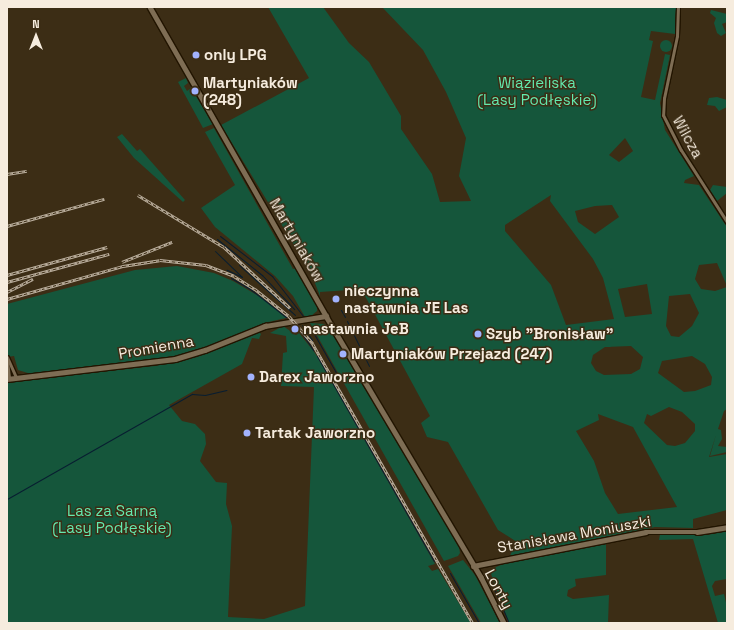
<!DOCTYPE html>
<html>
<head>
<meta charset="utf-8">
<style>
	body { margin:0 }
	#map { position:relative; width:734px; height:630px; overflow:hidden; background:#3c2d15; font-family:"Space Grotesk",sans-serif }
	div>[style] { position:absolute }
	.green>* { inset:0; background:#15563b }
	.round { border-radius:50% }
	.stream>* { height:1px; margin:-0.5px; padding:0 0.5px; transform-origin:0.5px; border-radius:0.5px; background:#081e31 }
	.roads { filter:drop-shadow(1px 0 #221500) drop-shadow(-1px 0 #221500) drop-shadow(0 1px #221500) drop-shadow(0 -1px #221500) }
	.street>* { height:3px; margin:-1.5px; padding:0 1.5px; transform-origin:1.5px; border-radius:1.5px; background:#7e6d54 }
	.secondary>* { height:4.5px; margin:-2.25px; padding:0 2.25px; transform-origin:2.25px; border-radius:2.25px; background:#7e6d54 }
	.rail>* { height:2.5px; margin-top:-1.25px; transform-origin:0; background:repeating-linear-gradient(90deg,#3c2d15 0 3px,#beb2a1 0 6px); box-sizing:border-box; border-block:1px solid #beb2a1 }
	.dots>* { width:11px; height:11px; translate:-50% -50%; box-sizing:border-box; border:2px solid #3c2d15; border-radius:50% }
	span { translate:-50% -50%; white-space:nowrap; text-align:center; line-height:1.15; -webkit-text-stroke:3px #3c2d15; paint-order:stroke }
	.poi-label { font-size:15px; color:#f6ecde; font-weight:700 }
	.left { translate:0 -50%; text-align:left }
	.park-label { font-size:15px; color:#63e9ae }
	.street-label { font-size:15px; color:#f6ecde }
	.frame { position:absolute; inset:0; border:8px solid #f6ecde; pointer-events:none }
	.north { position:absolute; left:16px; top:16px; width:40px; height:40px; -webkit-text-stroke:3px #3c2d15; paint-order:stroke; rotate:0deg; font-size:11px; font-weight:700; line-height:16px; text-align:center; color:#f6ecde }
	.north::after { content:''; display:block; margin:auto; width:14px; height:18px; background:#f6ecde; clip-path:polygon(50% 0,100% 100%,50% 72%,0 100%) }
</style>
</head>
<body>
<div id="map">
	<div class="green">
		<i style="clip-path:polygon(evenodd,268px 7px,323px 7px,349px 43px,369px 62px,401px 116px,401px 129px,432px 174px,440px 202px,471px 201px,459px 176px,466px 138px,446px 92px,423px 50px,382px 7px,676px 7px,675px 34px,651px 31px,649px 40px,653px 41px,641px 97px,655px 100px,665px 54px,670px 55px,660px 103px,665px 130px,694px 176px,685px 180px,684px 183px,699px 185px,727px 227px,727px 286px,717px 263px,699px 265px,695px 279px,701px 289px,715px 291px,727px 287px,727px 409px,724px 411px,718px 429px,721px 430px,722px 439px,718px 446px,727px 447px,727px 452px,710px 456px,716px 435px,709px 457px,727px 454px,727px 510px,693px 519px,693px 528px,655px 527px,606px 538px,606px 575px,575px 579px,576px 586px,568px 590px,567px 596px,573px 599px,609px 595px,608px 623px,509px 623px,491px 574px,496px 567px,506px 563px,517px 542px,498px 530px,448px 442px,427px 437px,421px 423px,430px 416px,365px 296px,360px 292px,349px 290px,320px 292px,320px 296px,311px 273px,221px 125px,309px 78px,268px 7px,625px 138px,633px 151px,619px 162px,609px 155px,625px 138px,268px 7px,551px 195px,550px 201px,593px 259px,603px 278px,614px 319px,566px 325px,551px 285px,505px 231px,505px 225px,551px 195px,268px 7px,612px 205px,619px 217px,595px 234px,578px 222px,575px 211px,595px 206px,612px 205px,268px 7px,647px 284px,652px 314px,625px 317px,618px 289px,647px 284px,268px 7px,690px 294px,699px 313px,692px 326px,679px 337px,671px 336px,666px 326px,669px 296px,690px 294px,268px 7px,631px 346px,643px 357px,640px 369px,631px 374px,604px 375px,596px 371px,591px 363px,593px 355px,605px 347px,631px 346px,268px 7px,692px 356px,705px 364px,712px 377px,711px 385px,695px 391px,684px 392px,658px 373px,662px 361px,692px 356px,268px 7px,669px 407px,682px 412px,695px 424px,695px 431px,685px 443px,675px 446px,667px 445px,644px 423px,647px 414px,651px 416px,669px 407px,268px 7px,598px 414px,633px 427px,677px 507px,618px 514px,605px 493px,594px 461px,576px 431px,599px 420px,598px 414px)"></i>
		<i style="clip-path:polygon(711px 10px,727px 14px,727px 22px,722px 24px,726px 33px,721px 36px,717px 33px,714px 23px,716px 18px,710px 13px)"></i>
		<i class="round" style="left:660px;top:40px;width:12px;height:12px"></i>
		<i style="clip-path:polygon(186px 78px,188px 83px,184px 86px,187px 91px,191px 88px,213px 124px,203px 128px,178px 82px)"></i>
		<i style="clip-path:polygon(717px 97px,727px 100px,727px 107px,719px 111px,715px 106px,707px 105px,709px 98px)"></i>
		<i style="clip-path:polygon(214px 128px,293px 269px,296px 268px,317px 304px,317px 311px,311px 316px,305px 317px,293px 296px,275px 276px,215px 227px,201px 208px,235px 185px,205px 132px)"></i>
		<i style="clip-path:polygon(122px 134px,137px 151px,140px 149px,185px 200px,183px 202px,134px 158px,117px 137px)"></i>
		<i style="clip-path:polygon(713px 185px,727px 187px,727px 193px,717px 201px,710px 190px)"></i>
		<i style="clip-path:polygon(177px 266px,214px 273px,233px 281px,262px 298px,286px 318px,264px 323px,208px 347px,171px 358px,31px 374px,18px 370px,14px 356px,7px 357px,7px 304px,135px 270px)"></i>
		<i style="clip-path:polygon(310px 323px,324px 324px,330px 330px,459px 547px,460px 553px,458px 556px,444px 561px)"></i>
		<i style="clip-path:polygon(283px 326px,296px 335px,299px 333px,315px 353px,435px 564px,428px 566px,432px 571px,438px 569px,471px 623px,7px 623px,7px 382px,155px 366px,197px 357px,258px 331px,261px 334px,259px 339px,252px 338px,242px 364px,169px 405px,182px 421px,195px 424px,205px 434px,206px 444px,200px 461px,216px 482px,227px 483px,226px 504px,232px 526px,228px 617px,264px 619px,305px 606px,314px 387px,281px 386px,283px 353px,287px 352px,286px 336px,270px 333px)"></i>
		<i style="clip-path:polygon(727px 531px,727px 579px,715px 581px,712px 586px,715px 596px,724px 594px,727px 607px,726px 623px,718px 623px,693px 539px,659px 540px,660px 534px,707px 535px)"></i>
		<i style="clip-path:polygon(463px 560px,475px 575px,500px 623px,481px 623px,448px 566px)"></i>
	</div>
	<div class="stream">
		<i style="left:220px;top:236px;width:66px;rotate:37.6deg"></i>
		<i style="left:272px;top:276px;width:51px;rotate:52.2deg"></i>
		<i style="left:217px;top:239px;width:58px;rotate:38.7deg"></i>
		<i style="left:262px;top:275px;width:47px;rotate:46.7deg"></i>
		<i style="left:215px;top:251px;width:37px;rotate:44deg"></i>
		<i style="left:242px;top:277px;width:17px;rotate:-155deg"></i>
		<i style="left:239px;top:265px;width:75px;rotate:41.8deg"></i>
		<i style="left:231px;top:278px;width:22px;rotate:30deg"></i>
		<i style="left:250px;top:289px;width:46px;rotate:37.9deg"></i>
		<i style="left:341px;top:310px;width:8px;rotate:60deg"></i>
		<i style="left:347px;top:321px;width:50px;rotate:63.9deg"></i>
		<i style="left:302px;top:325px;width:18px;rotate:56deg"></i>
		<i style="left:309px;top:325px;width:56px;rotate:60.3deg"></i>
		<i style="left:301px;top:332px;width:22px;rotate:56deg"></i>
		<i style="left:317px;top:356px;width:236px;rotate:60.3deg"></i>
		<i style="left:7px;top:499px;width:213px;rotate:-29.6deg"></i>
		<i style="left:192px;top:394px;width:13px;rotate:4deg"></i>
		<i style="left:205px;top:395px;width:22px;rotate:-13deg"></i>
		<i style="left:450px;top:573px;width:58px;rotate:59.9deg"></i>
		<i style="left:489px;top:577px;width:50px;rotate:66.5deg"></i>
	</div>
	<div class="roads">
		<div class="street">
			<i style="left:678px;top:7px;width:29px;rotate:92deg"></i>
			<i style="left:677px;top:36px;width:63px;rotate:101.8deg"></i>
			<i style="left:664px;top:98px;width:17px;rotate:93deg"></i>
			<i style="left:663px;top:115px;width:39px;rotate:63deg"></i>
			<i style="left:681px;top:150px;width:85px;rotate:57.4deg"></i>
			<i style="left:7px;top:357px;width:22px;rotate:66deg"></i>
			<i style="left:7px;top:361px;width:17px;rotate:83deg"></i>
		</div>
		<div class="secondary">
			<i style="left:150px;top:7px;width:356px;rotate:60.3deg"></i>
			<i style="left:326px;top:316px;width:304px;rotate:59.3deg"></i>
			<i style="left:481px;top:577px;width:51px;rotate:63.4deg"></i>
			<i style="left:7px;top:379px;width:169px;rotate:-6.8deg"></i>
			<i style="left:175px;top:359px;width:31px;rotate:-17deg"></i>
			<i style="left:205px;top:350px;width:65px;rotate:-21.8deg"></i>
			<i style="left:265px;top:326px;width:62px;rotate:-9.3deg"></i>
			<i style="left:473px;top:566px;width:176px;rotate:-11.1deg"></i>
			<i style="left:646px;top:532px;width:51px"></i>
			<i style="left:697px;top:532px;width:30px;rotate:-9deg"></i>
		</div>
	</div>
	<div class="rail">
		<i style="left:7px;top:174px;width:20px;rotate:-9deg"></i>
		<i style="left:138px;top:195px;width:100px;rotate:31.2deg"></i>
		<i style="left:224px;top:247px;width:90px;rotate:42.7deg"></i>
		<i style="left:7px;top:226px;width:101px;rotate:-15.6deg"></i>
		<i style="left:122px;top:262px;width:54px;rotate:-21.8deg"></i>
		<i style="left:7px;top:275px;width:104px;rotate:-15.6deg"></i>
		<i style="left:7px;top:282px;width:106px;rotate:-15.4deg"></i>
		<i style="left:7px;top:292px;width:29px;rotate:-27deg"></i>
		<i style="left:7px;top:299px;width:121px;rotate:-15.9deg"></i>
		<i style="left:123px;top:266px;width:37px;rotate:-9deg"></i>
		<i style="left:160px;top:260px;width:46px;rotate:6.2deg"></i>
		<i style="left:206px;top:265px;width:30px;rotate:21deg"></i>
		<i style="left:234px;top:276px;width:25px;rotate:32deg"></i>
		<i style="left:255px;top:289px;width:43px;rotate:38.5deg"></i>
		<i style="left:289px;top:316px;width:37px;rotate:49deg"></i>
		<i style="left:313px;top:344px;width:322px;rotate:60.2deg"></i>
	</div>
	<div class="dots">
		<i style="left:196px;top:55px;background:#a2b2fd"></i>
		<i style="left:195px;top:91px;background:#a2b2fd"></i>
		<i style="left:336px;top:299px;background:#a2b2fd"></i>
		<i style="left:295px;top:329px;background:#a2b2fd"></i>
		<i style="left:478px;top:334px;background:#a2b2fd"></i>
		<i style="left:343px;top:354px;background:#a2b2fd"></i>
		<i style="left:251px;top:377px;background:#a2b2fd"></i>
		<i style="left:247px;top:433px;background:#a2b2fd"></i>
	</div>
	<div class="poi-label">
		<span class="left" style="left:204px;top:55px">only LPG</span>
		<span class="left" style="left:203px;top:91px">Martyniaków<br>(248)</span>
		<span class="left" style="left:344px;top:299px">nieczynna<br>nastawnia JE Las</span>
		<span class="left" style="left:303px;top:329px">nastawnia JeB</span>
		<span class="left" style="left:486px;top:334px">Szyb "Bronisław"</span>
		<span class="left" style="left:351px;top:354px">Martyniaków Przejazd (247)</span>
		<span class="left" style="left:259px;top:377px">Darex Jaworzno</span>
		<span class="left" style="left:255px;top:433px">Tartak Jaworzno</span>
	</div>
	<div class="park-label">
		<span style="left:537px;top:91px">Wiązieliska<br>(Lasy Podłęskie)</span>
		<span style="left:112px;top:519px">Las za Sarną<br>(Lasy Podłęskie)</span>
	</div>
	<div class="street-label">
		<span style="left:688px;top:137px;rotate:61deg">Wilcza</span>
		<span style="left:297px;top:240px;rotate:60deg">Martyniaków</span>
		<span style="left:156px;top:347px;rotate:-10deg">Promienna</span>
		<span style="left:574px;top:534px;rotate:-10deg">Stanisława Moniuszki</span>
		<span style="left:499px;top:589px;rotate:62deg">Lonty</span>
	</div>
	<div class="frame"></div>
	<div class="north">N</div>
</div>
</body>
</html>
